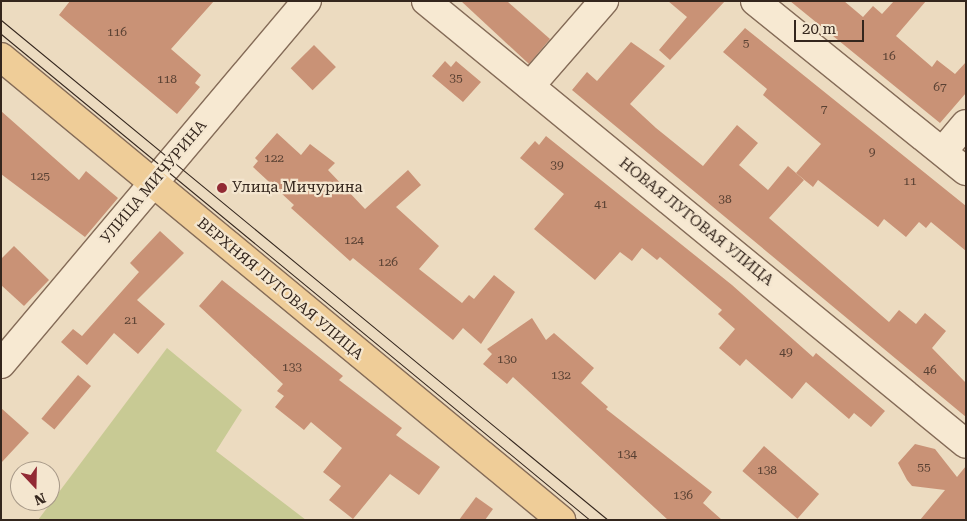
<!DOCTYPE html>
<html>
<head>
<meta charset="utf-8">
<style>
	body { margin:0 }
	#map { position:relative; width:967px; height:521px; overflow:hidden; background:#ecdbc0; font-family:"Roboto Serif",serif }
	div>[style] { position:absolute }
	.green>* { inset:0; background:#c8ca94 }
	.building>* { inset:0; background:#c99276; transform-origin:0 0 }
	.roads { filter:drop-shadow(1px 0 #856c58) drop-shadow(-1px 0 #856c58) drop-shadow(0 1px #856c58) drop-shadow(0 -1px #856c58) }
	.minor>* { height:28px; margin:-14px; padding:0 14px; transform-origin:14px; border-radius:14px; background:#f7e9d2 }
	.major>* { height:28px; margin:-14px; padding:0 14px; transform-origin:14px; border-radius:14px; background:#efcd98 }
	.tram>* { height:1px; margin:-0.5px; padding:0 0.5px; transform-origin:0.5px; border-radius:0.5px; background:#34261d }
	.dots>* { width:14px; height:14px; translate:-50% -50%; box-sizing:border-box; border:2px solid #f4e6cf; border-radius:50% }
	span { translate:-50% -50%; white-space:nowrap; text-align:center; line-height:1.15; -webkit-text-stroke:4.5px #f4e6cf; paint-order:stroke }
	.number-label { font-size:12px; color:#594133 }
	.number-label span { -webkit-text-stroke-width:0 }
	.street-label { font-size:15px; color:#34261d }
	.poi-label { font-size:15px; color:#34261d }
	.left { translate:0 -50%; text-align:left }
	.frame { position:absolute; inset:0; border:2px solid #34261d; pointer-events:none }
	.north { position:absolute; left:10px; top:461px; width:50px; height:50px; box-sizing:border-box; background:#f4e6cf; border:1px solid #a79988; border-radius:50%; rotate:159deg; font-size:14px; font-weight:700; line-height:20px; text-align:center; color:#34261d }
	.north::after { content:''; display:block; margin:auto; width:18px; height:22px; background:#922a34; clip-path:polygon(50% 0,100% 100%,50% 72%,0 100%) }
	.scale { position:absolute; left:794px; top:20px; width:70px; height:22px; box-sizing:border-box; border:2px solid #34261d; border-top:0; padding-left:6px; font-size:15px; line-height:18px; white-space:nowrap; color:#34261d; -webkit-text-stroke:4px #f4e6cf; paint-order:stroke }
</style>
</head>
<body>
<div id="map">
	<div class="green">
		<i style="clip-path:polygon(167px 348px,242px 410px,216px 451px,306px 520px,38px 520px)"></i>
	</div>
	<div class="building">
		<i style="clip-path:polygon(70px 1px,214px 1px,171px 49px,201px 75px,195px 83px,200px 87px,177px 114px,59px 15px)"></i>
		<i style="clip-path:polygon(461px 1px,507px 1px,550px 39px,529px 64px)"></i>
		<i style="clip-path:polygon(668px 1px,725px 1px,670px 60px,659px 50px,687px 17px)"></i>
		<i style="clip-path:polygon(790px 1px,844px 1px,863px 17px,873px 6px,882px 14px,894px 1px,926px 1px,896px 36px,932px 67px,937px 60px,955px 74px,966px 62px,966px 93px,940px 123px)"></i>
		<i style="clip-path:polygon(745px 28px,966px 206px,966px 251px,931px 222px,926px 228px,919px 222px,906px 237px,884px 219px,878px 227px,818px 180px,813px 187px,796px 173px,821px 144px,763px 95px,767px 89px,723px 52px)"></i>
		<i style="clip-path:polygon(631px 42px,665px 66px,630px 104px,656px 128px,703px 166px,737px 125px,758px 143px,739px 165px,768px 190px,788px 166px,804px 180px,769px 218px,889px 322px,899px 310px,916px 324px,925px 313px,946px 331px,932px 348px,966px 383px,966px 417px,572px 90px,587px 72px,597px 81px)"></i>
		<i style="left:314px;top:45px;width:31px;height:33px;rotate:45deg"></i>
		<i style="clip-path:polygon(445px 61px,451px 67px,456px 61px,481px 82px,463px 102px,432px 76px)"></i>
		<i style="clip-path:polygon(1px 111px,79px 180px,86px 171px,118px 198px,85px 237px,1px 174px)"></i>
		<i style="clip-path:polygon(277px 133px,301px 155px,310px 144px,335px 163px,328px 170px,365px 209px,408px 170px,421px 185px,396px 207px,439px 246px,419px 269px,462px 303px,469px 295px,474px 299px,494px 275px,515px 292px,481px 344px,463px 328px,453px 340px,353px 258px,350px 261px,291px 208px,294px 205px,253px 167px,258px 161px,255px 158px)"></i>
		<i style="clip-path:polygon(546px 136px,732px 285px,813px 357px,816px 353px,885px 411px,871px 427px,854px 413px,849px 419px,806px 382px,792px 399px,746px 359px,740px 366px,719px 348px,735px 329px,718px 314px,722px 310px,660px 257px,657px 260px,642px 248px,632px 261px,620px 252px,595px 280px,534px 229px,564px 194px,520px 158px,535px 141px,539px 145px)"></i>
		<i style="clip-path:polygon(160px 231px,184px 253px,137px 300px,165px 324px,138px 354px,114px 333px,87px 365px,61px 342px,73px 329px,82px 336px,139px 272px,130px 263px)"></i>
		<i style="clip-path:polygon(14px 246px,49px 280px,24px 306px,1px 285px,1px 259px)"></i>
		<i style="clip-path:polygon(222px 280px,343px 376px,339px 380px,402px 428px,396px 435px,440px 467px,419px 495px,390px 474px,353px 519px,329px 500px,341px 486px,323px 472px,342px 448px,311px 422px,304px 430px,275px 407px,284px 396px,277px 391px,283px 384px,199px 306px)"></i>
		<i style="clip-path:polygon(532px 318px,546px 340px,554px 333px,594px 368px,581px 383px,608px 407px,606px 409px,712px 492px,703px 503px,722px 520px,668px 520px,513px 377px,507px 384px,483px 364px,492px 354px,487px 349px)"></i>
		<i style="left:78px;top:375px;width:17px;height:57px;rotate:40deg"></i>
		<i style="clip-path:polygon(1px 408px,29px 433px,1px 463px)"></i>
		<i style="clip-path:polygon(915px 444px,935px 449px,957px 477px,966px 466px,966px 520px,920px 520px,945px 490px,912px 486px,907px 480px,898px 463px)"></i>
		<i style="left:764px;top:446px;width:73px;height:33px;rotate:41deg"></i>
		<i style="clip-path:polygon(476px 497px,493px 509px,485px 520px,459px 520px)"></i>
	</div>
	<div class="roads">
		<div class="minor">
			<i style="left:426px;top:1px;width:698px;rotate:39.36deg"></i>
			<i style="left:755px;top:1px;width:271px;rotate:38.9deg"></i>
			<i style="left:530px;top:86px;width:113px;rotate:-49deg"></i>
			<i style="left:943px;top:151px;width:35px;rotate:-50deg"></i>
			<i style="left:1px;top:364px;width:475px;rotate:-49.9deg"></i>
		</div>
		<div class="major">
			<i style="left:1px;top:57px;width:727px;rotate:39.58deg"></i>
		</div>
	</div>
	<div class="tram">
		<i style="left:1px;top:20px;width:786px;rotate:39.48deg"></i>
		<i style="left:1px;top:34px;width:764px;rotate:39.53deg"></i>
	</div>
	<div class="dots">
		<i style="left:222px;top:188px;background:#922a34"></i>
	</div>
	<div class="number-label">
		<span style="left:117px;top:33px">116</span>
		<span style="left:746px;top:44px">5</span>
		<span style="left:889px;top:57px">16</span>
		<span style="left:456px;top:79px">35</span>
		<span style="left:167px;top:80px">118</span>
		<span style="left:940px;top:88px">67</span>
		<span style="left:824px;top:110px">7</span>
		<span style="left:872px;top:153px">9</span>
		<span style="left:274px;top:159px">122</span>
		<span style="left:557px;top:166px">39</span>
		<span style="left:40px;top:177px">125</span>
		<span style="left:910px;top:182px">11</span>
		<span style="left:725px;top:200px">38</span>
		<span style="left:601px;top:205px">41</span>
		<span style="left:354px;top:241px">124</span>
		<span style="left:388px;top:263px">126</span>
		<span style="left:131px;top:321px">21</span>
		<span style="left:786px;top:353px">49</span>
		<span style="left:507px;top:360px">130</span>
		<span style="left:292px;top:368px">133</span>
		<span style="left:930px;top:371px">46</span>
		<span style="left:561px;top:376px">132</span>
		<span style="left:627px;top:455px">134</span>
		<span style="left:924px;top:468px">55</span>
		<span style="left:767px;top:471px">138</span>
		<span style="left:683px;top:496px">136</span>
	</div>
	<div class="street-label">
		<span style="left:154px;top:182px;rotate:-50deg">УЛИЦА МИЧУРИНА</span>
		<span style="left:696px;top:222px;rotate:39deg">НОВАЯ ЛУГОВАЯ УЛИЦА</span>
		<span style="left:280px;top:289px;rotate:40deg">ВЕРХНЯЯ ЛУГОВАЯ УЛИЦА</span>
	</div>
	<div class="poi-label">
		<span class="left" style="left:232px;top:188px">Улица Мичурина</span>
	</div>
	<div class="frame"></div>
	<div class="north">N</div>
	<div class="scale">20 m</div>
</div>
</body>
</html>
